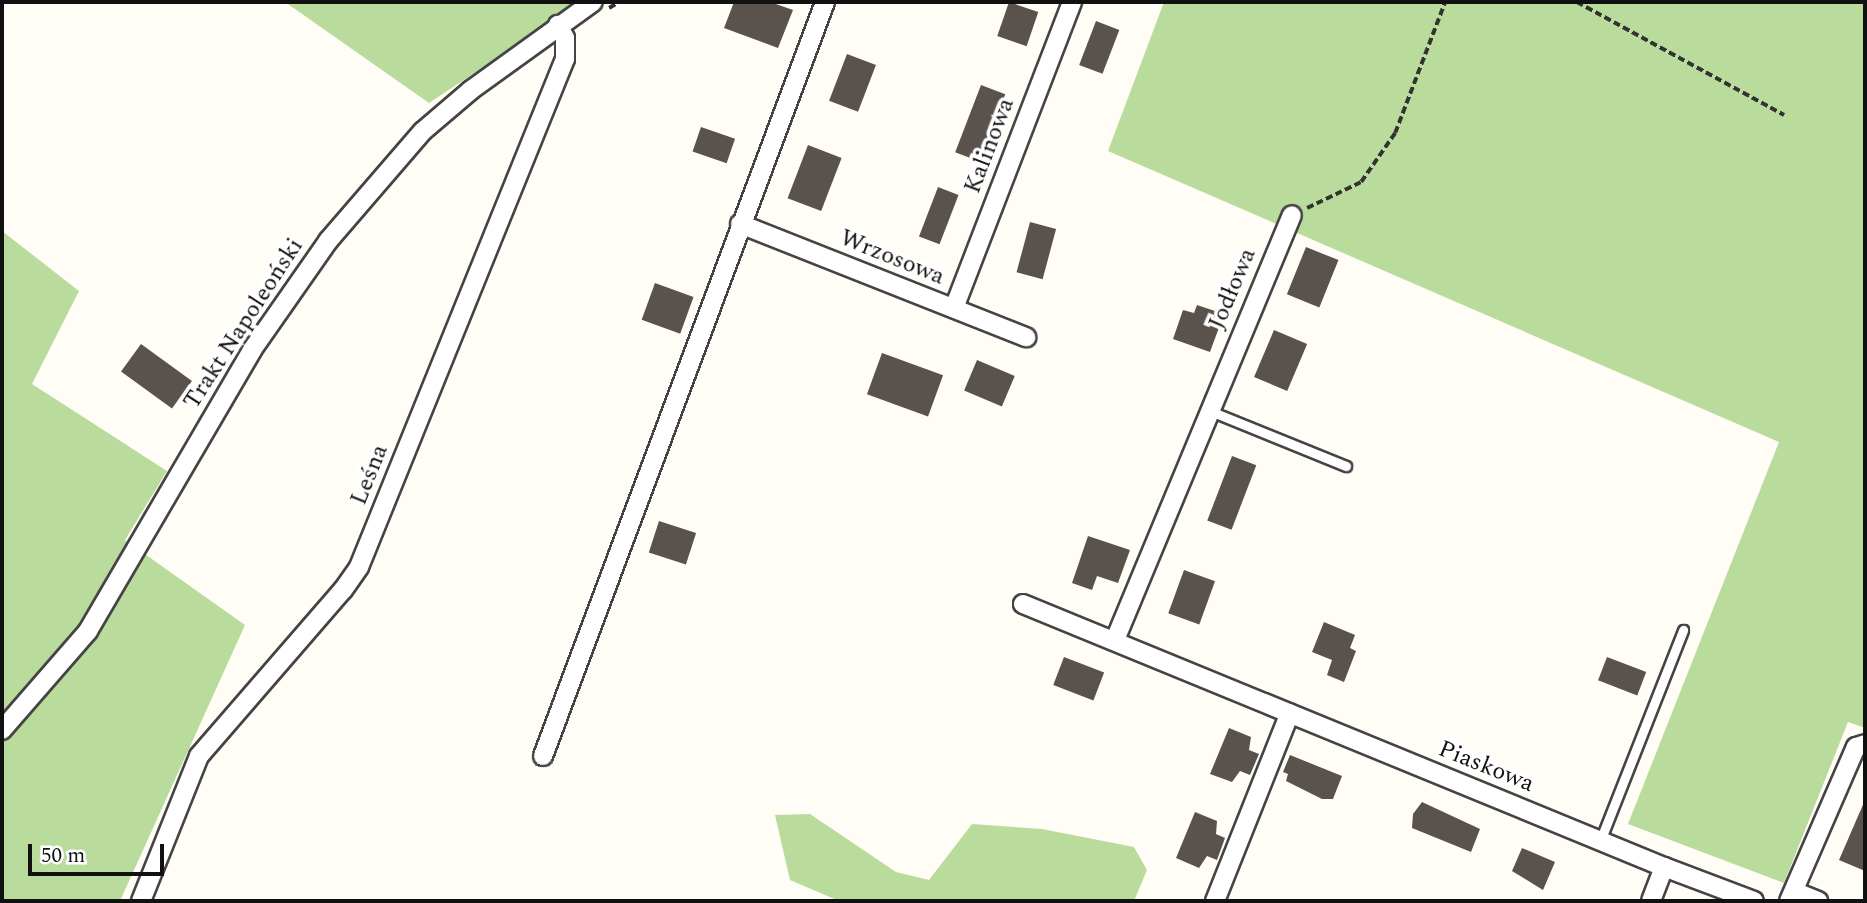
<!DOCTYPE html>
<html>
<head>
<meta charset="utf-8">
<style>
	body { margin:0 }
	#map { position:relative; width:1867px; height:903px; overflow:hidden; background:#fffdf5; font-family:Spectral,serif }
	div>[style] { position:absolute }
	.forest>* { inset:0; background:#b9dc9c }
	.building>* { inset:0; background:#5a524d; transform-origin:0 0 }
	.path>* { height:3.5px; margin-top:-1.75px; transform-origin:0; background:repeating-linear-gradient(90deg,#333 0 7px,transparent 0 10.5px) }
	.roads { filter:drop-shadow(2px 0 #444) drop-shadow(-2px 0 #444) drop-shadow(0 2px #444) drop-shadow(0 -2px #444) }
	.lane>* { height:9px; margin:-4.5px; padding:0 4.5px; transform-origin:4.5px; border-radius:4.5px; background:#fff }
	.street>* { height:18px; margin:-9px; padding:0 9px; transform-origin:9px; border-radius:9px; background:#fff }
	span { translate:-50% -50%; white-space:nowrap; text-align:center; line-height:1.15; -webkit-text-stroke:7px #fff; paint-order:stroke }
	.street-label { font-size:24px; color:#111 }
	.frame { position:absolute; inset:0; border:4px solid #111; pointer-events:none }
	.scale { position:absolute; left:28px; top:844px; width:136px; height:32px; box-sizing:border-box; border:4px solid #111; border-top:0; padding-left:9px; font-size:21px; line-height:24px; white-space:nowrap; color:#111; -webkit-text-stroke:5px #fff; paint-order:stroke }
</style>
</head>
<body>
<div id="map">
	<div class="forest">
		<i style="clip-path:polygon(285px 2px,581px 2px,429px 103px)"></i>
		<i style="clip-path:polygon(1164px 2px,1865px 2px,1865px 728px,1848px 722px,1784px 883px,1628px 824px,1779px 442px,1108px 151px)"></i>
		<i style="clip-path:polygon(2px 231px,79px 291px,32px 384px,167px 471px,125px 540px,245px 625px,120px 901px,2px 901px)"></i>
		<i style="clip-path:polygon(810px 814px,896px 872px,929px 880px,972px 824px,1042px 829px,1134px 847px,1147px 870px,1134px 901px,839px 901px,790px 880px,775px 815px)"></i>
	</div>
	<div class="building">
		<i style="clip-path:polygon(734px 2px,770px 2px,793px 10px,778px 48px,724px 28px)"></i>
		<i style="left:1009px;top:2px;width:31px;height:36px;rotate:19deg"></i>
		<i style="left:1096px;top:21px;width:25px;height:47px;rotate:21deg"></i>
		<i style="left:847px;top:54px;width:31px;height:50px;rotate:21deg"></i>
		<i style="left:981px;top:85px;width:26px;height:72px;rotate:21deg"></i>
		<i style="left:701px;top:127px;width:36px;height:26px;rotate:19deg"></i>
		<i style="left:808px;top:145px;width:36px;height:57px;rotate:21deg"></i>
		<i style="left:938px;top:187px;width:22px;height:53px;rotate:21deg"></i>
		<i style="left:1030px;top:222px;width:27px;height:52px;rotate:15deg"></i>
		<i style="left:1306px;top:247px;width:35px;height:51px;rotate:22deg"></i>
		<i style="left:655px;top:283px;width:41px;height:39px;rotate:20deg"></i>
		<i style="clip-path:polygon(1197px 305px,1224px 314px,1210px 352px,1173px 339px,1183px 310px,1194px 313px)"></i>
		<i style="left:1274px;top:330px;width:36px;height:51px;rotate:23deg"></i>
		<i style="left:141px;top:344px;width:63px;height:34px;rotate:36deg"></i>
		<i style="left:882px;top:353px;width:65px;height:44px;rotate:20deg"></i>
		<i style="left:977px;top:360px;width:41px;height:33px;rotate:23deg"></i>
		<i style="left:1232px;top:456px;width:26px;height:69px;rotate:21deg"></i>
		<i style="left:659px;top:521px;width:39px;height:33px;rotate:18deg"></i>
		<i style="clip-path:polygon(1088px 536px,1130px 550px,1118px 583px,1097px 576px,1092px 590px,1072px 583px)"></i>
		<i style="left:1184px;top:570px;width:33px;height:46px;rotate:20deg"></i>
		<i style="clip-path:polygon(1324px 622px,1355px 635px,1350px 648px,1356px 651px,1344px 682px,1327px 675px,1332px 660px,1312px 652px)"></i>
		<i style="left:1064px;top:657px;width:43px;height:30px;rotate:21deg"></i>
		<i style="left:1607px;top:657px;width:42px;height:25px;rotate:21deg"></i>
		<i style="clip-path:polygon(1229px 728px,1251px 737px,1249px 750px,1259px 754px,1250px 775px,1240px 771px,1232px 782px,1210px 774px)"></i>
		<i style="clip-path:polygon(1290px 755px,1342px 776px,1333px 799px,1322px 799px,1286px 781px,1288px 774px,1283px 772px)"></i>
		<i style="clip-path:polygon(1865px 800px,1865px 871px,1839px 860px)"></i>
		<i style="clip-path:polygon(1422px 802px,1480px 829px,1471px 852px,1412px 828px,1413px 814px)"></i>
		<i style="clip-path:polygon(1195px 812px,1217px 821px,1216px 834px,1225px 838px,1217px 860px,1207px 856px,1199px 868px,1176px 858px)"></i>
		<i style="clip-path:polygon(1522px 848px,1555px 862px,1543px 890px,1512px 871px)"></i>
	</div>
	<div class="path">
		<i style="left:1577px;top:2px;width:236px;rotate:28.6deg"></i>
		<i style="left:609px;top:8px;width:12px;rotate:-31deg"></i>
		<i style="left:1307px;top:208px;width:60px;rotate:-25.7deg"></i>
		<i style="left:1361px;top:182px;width:60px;rotate:-55.2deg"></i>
		<i style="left:1395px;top:133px;width:140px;rotate:-69.1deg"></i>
	</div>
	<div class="roads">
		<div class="lane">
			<i style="left:1208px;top:410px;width:149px;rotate:22.1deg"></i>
			<i style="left:1600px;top:841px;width:227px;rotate:-68.5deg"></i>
		</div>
		<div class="street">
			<i style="left:740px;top:224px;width:308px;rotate:21.6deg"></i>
			<i style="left:954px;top:308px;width:328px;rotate:-68.9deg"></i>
			<i style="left:1023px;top:604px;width:693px;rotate:22.31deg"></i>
			<i style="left:1664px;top:867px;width:36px;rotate:111deg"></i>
			<i style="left:1115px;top:640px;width:460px;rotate:-67.4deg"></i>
			<i style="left:2px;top:730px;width:131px;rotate:-49deg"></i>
			<i style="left:88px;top:631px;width:325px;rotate:-59.7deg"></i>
			<i style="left:252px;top:350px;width:133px;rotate:-55.1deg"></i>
			<i style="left:328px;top:241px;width:145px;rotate:-49.2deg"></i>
			<i style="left:423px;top:131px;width:63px;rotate:-40.5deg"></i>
			<i style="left:471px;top:90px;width:150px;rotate:-35.8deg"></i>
			<i style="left:543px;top:756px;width:805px;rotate:-69.49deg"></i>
			<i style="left:1664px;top:867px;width:96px;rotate:20.7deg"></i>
			<i style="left:1796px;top:892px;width:24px;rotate:22deg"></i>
			<i style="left:141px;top:901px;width:156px;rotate:-68.2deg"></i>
			<i style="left:199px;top:756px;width:220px;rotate:-49.1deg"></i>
			<i style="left:343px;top:590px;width:28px;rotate:-55deg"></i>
			<i style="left:359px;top:567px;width:548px;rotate:-67.93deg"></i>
			<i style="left:565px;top:59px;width:21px;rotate:-90deg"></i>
			<i style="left:565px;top:38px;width:15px;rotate:-118deg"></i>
			<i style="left:1215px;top:901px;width:202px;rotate:-68.3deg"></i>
			<i style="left:1789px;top:901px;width:168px;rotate:-66.5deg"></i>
			<i style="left:1856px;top:747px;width:9px;rotate:-18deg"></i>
		</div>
	</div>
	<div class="street-label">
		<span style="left:990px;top:146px;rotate:-69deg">Kalinowa</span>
		<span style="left:892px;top:258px;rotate:22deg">Wrzosowa</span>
		<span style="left:1233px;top:289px;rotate:-67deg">Jodłowa</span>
		<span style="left:244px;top:324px;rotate:-57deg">Trakt Napoleoński</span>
		<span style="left:370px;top:475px;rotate:-68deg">Leśna</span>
		<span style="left:1486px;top:767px;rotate:22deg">Piaskowa</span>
	</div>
	<div class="frame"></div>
	<div class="scale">50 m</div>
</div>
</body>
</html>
